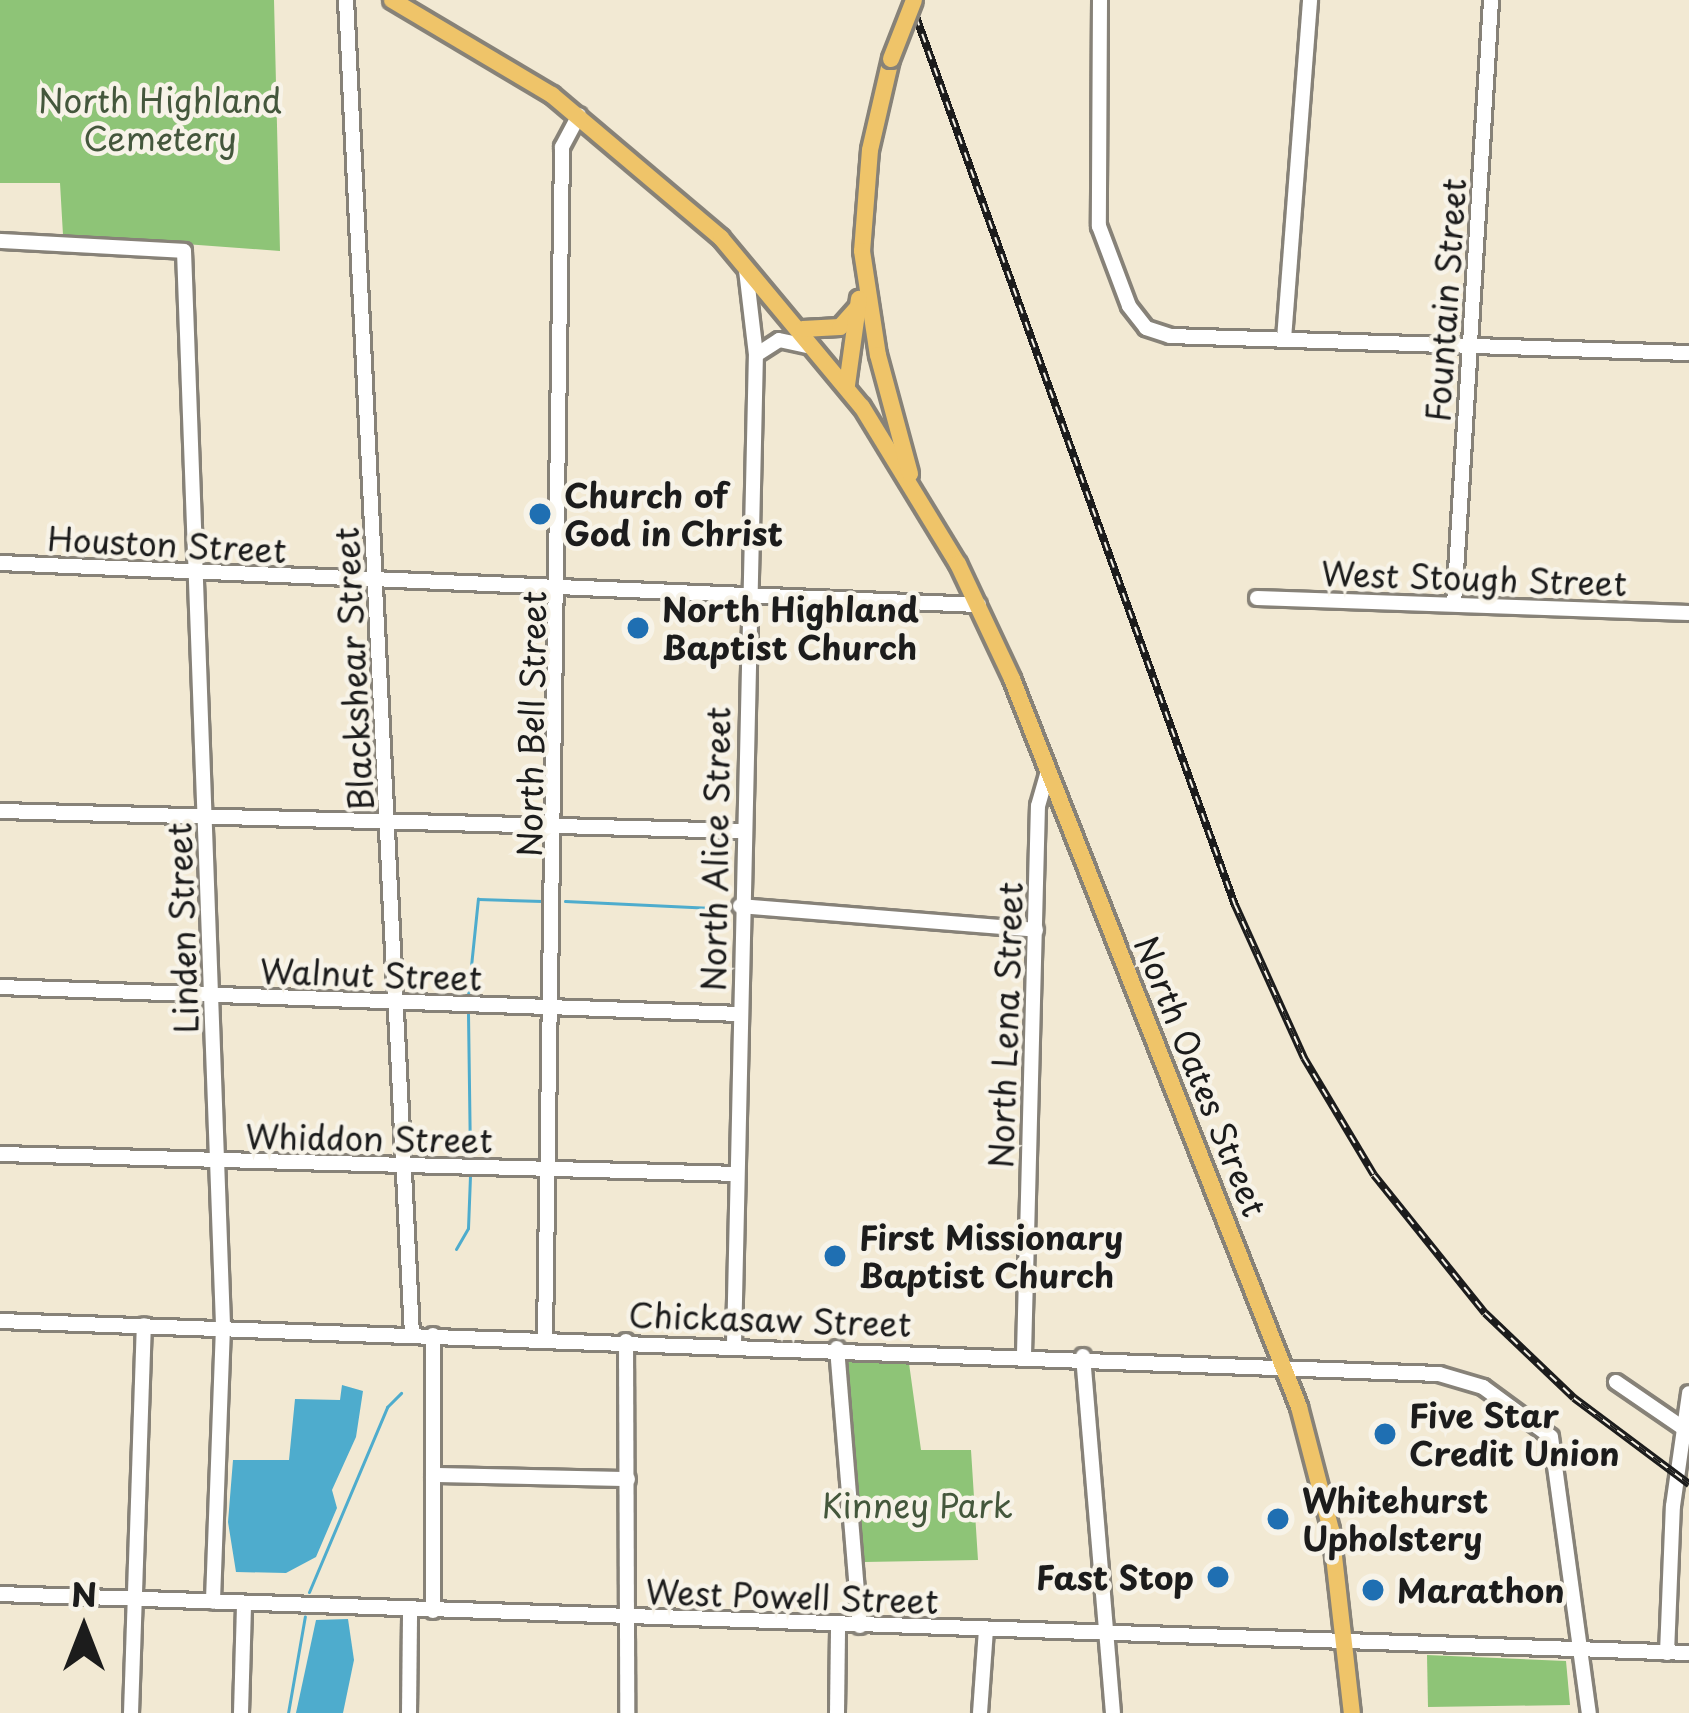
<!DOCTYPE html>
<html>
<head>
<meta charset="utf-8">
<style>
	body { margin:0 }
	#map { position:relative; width:1689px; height:1713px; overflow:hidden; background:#f2e9d3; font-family:"Playpen Sans",sans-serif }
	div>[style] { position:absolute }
	.green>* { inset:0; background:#8ec477 }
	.water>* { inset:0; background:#4eaccd }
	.stream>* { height:3px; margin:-1.5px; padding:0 1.5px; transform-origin:1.5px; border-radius:1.5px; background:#4eaccd }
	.roads { filter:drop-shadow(3px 0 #878278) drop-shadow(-3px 0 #878278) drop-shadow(0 3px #878278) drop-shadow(0 -3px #878278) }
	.minor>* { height:14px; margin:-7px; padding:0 7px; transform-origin:7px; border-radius:7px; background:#fff }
	.major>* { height:16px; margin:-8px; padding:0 8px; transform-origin:8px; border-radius:8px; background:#efc469 }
	.rail>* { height:8px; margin-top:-4px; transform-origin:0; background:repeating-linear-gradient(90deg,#f7f3e8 0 9px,#1c1c1c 0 18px); box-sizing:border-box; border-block:3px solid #1c1c1c }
	.bridges { filter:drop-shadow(3px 0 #878278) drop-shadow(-3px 0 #878278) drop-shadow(0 3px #878278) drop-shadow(0 -3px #878278) }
	.major-bridge>* { height:16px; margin:-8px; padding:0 8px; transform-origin:8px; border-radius:8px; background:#efc469 }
	.dots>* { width:33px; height:33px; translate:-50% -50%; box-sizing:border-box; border:6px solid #f7f3e8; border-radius:50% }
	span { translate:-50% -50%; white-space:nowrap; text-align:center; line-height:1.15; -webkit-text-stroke:9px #f7f3e8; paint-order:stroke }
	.park-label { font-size:33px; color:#44573c }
	.street-label { font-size:33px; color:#1c1c1c }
	.poi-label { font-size:33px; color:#1c1c1c; font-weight:700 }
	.left { translate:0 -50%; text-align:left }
	.right { translate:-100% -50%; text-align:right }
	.north { position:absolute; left:24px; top:1569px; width:120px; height:120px; -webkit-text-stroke:9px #f7f3e8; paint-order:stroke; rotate:0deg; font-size:33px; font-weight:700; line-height:48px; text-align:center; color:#1c1c1c }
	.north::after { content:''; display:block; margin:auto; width:42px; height:54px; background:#1c1c1c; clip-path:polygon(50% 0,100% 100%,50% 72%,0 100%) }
</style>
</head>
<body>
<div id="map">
	<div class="green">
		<i style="clip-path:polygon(0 0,274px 0,280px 251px,63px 235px,60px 183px,0 183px)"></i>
		<i style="clip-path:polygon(846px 1354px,908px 1356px,921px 1450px,971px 1450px,978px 1560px,864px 1562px)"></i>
		<i style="clip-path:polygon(1427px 1655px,1566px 1661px,1570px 1705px,1428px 1707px)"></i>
	</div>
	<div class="water">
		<i style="clip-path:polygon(342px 1385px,363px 1391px,356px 1437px,332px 1490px,337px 1508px,316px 1557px,286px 1573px,236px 1572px,228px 1522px,233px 1460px,289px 1460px,295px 1399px,340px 1400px)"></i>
		<i style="clip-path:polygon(348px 1619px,354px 1660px,343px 1713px,296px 1713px,316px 1620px)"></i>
	</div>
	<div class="stream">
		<i style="left:565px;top:901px;width:169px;rotate:2.7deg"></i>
		<i style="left:468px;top:995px;width:97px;rotate:-84.1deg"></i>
		<i style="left:478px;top:899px;width:64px;rotate:1.8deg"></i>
		<i style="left:468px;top:1014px;width:139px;rotate:89.2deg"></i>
		<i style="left:456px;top:1249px;width:24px;rotate:-60deg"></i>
		<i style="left:468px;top:1228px;width:52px;rotate:-87.8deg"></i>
		<i style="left:309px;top:1592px;width:201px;rotate:-67.1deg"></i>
		<i style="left:387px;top:1407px;width:20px;rotate:-45deg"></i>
		<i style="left:288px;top:1713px;width:98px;rotate:-80.1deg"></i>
	</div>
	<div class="roads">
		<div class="minor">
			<i style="left:346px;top:0;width:1336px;rotate:87.17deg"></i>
			<i style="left:1100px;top:0;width:226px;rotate:90.3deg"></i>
			<i style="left:1099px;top:226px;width:85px;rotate:69.4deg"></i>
			<i style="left:1129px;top:306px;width:28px;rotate:52deg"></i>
			<i style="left:1146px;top:328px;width:25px;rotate:18deg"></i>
			<i style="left:1170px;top:336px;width:519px;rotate:1.88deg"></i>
			<i style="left:0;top:241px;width:184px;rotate:3.1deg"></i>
			<i style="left:184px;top:251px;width:1077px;rotate:87.92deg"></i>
			<i style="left:223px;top:1327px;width:275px;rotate:92.1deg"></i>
			<i style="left:1284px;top:339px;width:340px;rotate:-85.6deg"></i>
			<i style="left:756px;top:355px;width:27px;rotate:-33deg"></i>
			<i style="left:779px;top:340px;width:33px;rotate:12deg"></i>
			<i style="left:0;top:563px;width:980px;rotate:2.46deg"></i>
			<i style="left:1257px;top:598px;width:432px;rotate:2deg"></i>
			<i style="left:1454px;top:604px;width:605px;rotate:-86.49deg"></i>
			<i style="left:0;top:811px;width:742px;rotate:1.54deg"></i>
			<i style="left:740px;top:906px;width:297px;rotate:4.6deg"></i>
			<i style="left:0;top:987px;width:740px;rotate:2.09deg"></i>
			<i style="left:0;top:1154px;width:737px;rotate:1.55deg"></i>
			<i style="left:0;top:1321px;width:1440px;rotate:2.11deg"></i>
			<i style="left:1439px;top:1374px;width:46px;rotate:16.5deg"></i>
			<i style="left:1483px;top:1387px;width:84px;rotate:36.3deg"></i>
			<i style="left:1551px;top:1437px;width:279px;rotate:82.2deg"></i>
			<i style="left:433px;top:1335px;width:276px;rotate:90deg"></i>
			<i style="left:545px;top:1338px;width:1191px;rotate:-89.18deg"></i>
			<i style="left:562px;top:147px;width:36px;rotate:-62deg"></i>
			<i style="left:626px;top:1341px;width:372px;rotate:89.8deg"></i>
			<i style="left:734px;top:1344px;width:989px;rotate:-88.73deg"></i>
			<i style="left:756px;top:355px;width:86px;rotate:-96.7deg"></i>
			<i style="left:837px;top:1348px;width:279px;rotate:85.3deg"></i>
			<i style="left:1024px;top:1354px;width:548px;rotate:-88.54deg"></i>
			<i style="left:1038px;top:806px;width:36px;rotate:-74deg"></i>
			<i style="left:1083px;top:1356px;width:358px;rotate:85.2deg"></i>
			<i style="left:1616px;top:1382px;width:88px;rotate:34.4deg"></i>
			<i style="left:433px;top:1475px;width:195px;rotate:1.2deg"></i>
			<i style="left:0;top:1594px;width:1690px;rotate:2deg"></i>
			<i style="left:1667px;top:1653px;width:147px;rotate:-87.7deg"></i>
			<i style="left:1673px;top:1506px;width:114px;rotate:-81.9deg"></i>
			<i style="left:131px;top:1713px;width:388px;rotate:-88.1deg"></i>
			<i style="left:241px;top:1713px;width:110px;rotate:-88.4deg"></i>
			<i style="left:409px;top:1713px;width:104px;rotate:-89.4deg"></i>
			<i style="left:837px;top:1713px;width:88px;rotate:-89.3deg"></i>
			<i style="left:980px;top:1713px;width:83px;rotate:-85.9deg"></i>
		</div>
		<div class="major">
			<i style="left:392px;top:0;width:186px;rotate:30.7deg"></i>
			<i style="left:552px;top:95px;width:221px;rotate:40.2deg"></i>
			<i style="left:721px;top:238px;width:220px;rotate:50.2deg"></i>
			<i style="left:862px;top:407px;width:184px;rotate:58.6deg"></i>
			<i style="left:958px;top:564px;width:127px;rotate:64.8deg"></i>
			<i style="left:1012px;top:679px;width:783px;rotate:68.48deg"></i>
			<i style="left:1299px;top:1407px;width:127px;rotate:75.4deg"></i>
			<i style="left:1331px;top:1530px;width:184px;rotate:83.5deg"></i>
			<i style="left:891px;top:59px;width:93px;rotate:103deg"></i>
			<i style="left:870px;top:150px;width:101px;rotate:94.5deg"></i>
			<i style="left:862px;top:251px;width:105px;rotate:81.3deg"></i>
			<i style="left:878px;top:355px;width:123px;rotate:74.9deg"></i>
			<i style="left:803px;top:329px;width:37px;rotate:-3deg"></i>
			<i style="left:840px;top:327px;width:24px;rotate:-48deg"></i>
			<i style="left:847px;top:385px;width:87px;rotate:-82.1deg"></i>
		</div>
	</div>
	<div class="rail">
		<i style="left:910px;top:0;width:962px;rotate:70.25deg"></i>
		<i style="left:1235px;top:905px;width:168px;rotate:65.7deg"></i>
		<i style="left:1304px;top:1058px;width:136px;rotate:59.1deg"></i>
		<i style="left:1374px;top:1175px;width:177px;rotate:51.2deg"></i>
		<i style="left:1485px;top:1313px;width:123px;rotate:43.7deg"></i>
		<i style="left:1574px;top:1398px;width:144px;rotate:36.8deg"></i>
	</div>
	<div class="bridges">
		<div class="major-bridge">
			<i style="left:891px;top:59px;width:63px;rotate:-68.7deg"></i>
		</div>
	</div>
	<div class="dots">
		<i style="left:540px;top:514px;background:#1f6fb2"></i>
		<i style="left:638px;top:628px;background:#1f6fb2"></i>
		<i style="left:835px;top:1256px;background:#1f6fb2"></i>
		<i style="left:1385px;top:1434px;background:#1f6fb2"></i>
		<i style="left:1278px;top:1519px;background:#1f6fb2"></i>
		<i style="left:1218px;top:1577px;background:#1f6fb2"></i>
		<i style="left:1373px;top:1590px;background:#1f6fb2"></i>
	</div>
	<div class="park-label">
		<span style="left:160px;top:119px">North Highland<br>Cemetery</span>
		<span style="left:917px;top:1505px">Kinney Park</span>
	</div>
	<div class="street-label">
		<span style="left:1445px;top:300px;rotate:-86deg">Fountain Street</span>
		<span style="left:167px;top:544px;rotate:3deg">Houston Street</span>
		<span style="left:1474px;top:578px;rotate:2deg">West Stough Street</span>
		<span style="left:353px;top:669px;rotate:-93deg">Blackshear Street</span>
		<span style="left:531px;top:724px;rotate:-89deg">North Bell Street</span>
		<span style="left:715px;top:849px;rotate:-89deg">North Alice Street</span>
		<span style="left:182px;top:928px;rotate:-92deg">Linden Street</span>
		<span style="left:371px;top:974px;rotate:2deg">Walnut Street</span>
		<span style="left:1005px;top:1025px;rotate:-88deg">North Lena Street</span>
		<span style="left:1201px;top:1076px;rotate:68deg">North Oates Street</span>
		<span style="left:369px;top:1138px;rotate:1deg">Whiddon Street</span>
		<span style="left:770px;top:1319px;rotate:2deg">Chickasaw Street</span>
		<span style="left:792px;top:1596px;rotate:2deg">West Powell Street</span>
	</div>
	<div class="poi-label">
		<span class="left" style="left:564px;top:514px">Church of<br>God in Christ</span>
		<span class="left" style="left:662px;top:628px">North Highland<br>Baptist Church</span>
		<span class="left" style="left:859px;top:1256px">First Missionary<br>Baptist Church</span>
		<span class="left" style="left:1409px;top:1434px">Five Star<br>Credit Union</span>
		<span class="left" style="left:1302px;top:1519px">Whitehurst<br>Upholstery</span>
		<span class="right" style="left:1194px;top:1577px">Fast Stop</span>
		<span class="left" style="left:1397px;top:1590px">Marathon</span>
	</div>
	<div class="north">N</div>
</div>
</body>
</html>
